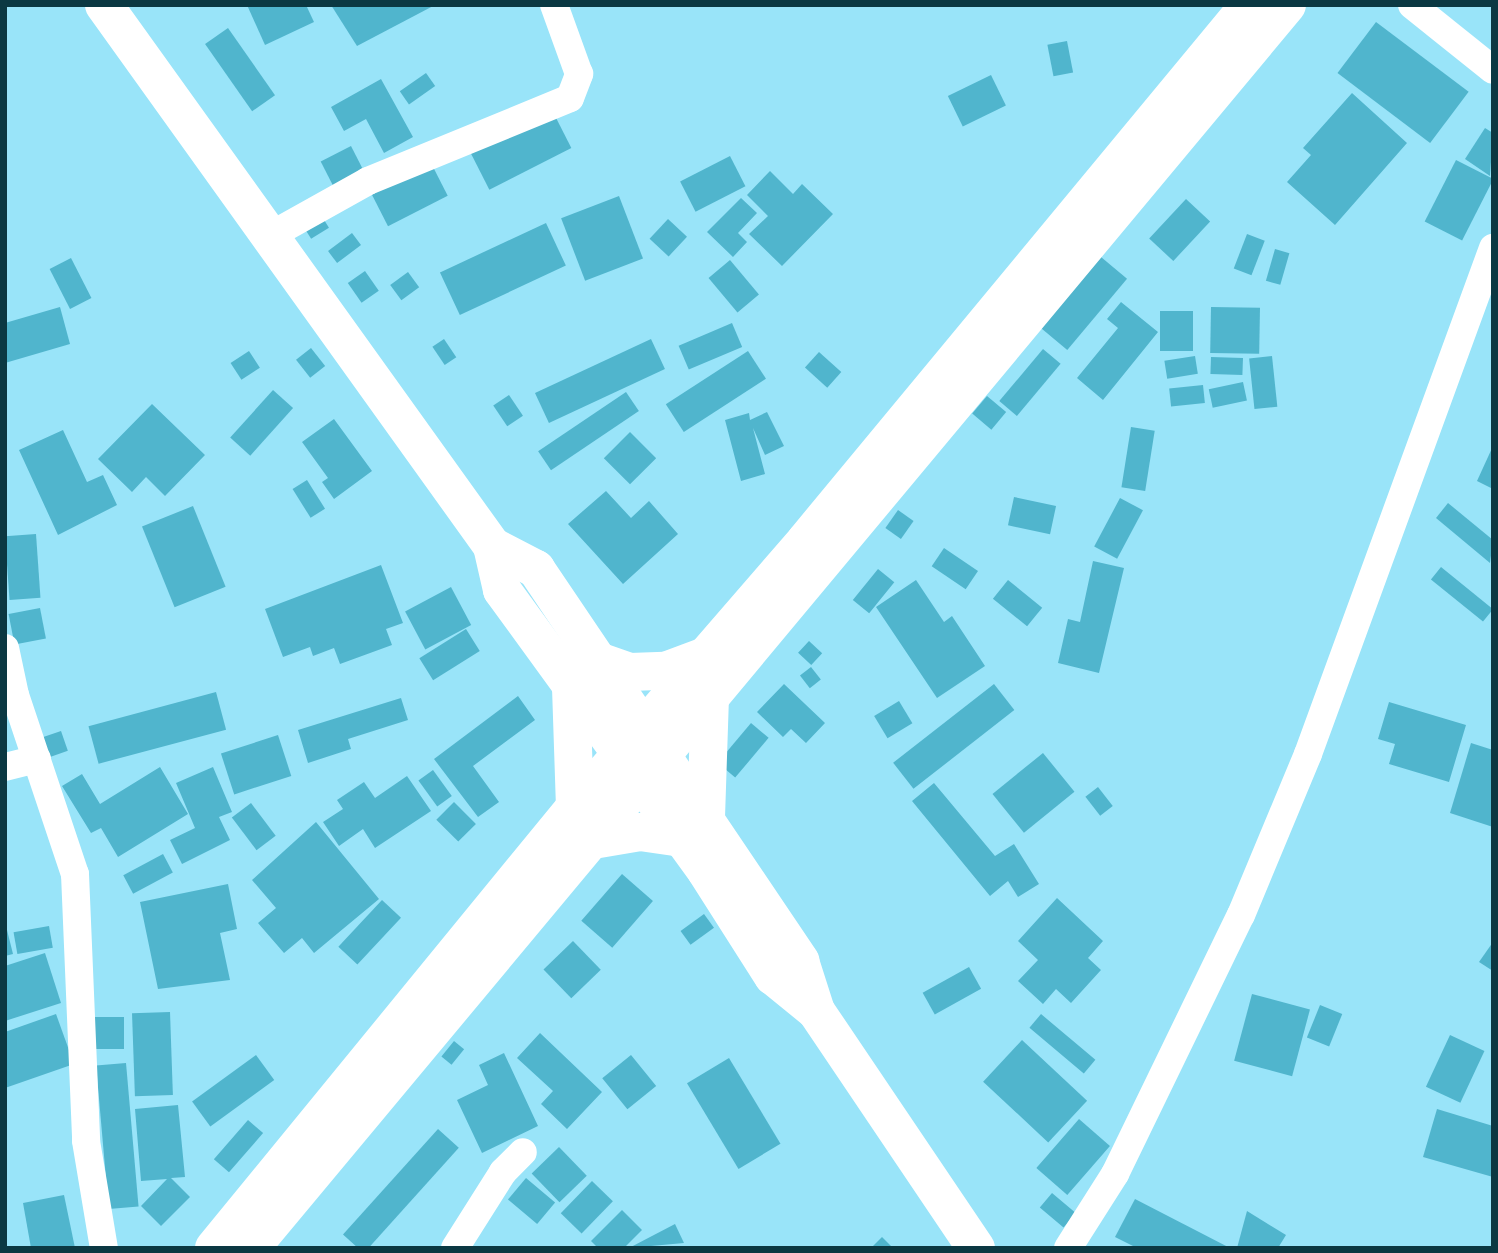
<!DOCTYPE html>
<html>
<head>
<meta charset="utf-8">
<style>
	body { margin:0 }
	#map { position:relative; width:1498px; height:1253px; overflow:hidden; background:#99e4f9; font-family:Mulish,sans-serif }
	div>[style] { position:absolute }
	.building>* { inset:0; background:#50b5cd; transform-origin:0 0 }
	.minor>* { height:28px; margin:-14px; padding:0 14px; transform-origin:14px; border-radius:14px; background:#fff }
	.secondary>* { height:38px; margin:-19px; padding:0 19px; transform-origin:19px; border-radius:19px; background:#fff }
	.primary>* { height:38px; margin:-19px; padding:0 19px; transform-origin:19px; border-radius:19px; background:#fff }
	span { translate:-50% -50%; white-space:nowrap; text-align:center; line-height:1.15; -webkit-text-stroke:6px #f1f9fc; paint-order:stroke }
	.frame { position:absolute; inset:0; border:7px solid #0b3842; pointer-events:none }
</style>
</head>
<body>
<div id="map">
	<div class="building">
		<i style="clip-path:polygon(247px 5px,306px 5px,314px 22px,265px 45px)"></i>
		<i style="clip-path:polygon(331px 5px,435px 5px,357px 46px)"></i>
		<i style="left:1376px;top:22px;width:116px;height:64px;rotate:37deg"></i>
		<i style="left:228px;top:28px;width:82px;height:28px;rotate:55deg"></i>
		<i style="left:1067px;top:41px;width:32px;height:20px;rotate:79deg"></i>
		<i style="left:426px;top:73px;width:16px;height:32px;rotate:55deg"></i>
		<i style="left:991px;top:75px;width:34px;height:48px;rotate:64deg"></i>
		<i style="clip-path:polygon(381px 79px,413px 137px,384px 153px,366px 119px,344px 131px,331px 107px)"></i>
		<i style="clip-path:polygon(1352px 93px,1407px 143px,1335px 225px,1287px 182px,1311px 155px,1303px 148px)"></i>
		<i style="left:550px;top:106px;width:47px;height:92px;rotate:63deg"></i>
		<i style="clip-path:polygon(1485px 128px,1493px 133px,1490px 176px,1465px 159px)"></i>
		<i style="left:351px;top:146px;width:27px;height:34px;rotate:63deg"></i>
		<i style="left:730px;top:156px;width:34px;height:56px;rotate:63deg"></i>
		<i style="left:1456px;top:160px;width:42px;height:69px;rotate:27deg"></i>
		<i style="left:430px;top:161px;width:39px;height:67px;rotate:63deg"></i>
		<i style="clip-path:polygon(770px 171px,793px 194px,802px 184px,833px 214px,782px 266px,749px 234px,768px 216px,747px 195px)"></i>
		<i style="left:619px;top:196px;width:67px;height:62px;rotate:69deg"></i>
		<i style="clip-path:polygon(741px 198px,757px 213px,738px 233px,747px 242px,733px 257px,707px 232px)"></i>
		<i style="left:1186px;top:199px;width:33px;height:54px;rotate:43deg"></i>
		<i style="left:321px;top:215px;width:15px;height:21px;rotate:58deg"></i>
		<i style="left:668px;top:219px;width:26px;height:27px;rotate:43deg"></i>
		<i style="left:546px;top:223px;width:47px;height:117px;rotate:65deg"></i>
		<i style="left:352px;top:233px;width:15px;height:30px;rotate:53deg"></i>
		<i style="left:1247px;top:234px;width:19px;height:37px;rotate:21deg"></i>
		<i style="left:1275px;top:249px;width:15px;height:33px;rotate:16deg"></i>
		<i style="left:1101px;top:257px;width:34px;height:93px;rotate:40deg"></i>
		<i style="left:71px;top:258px;width:45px;height:24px;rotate:63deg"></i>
		<i style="left:730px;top:260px;width:45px;height:28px;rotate:50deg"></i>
		<i style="left:365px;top:271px;width:24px;height:21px;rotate:55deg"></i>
		<i style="left:408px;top:272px;width:19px;height:22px;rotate:54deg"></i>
		<i style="clip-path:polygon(1121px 302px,1158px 332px,1103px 400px,1077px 378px,1118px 328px,1107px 319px)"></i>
		<i style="clip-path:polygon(60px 307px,70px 344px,5px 363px,5px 323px)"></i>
		<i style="left:1211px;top:307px;width:49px;height:46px;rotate:1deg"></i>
		<i style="left:1160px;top:311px;width:33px;height:40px"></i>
		<i style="left:732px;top:323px;width:26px;height:58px;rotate:67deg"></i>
		<i style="left:444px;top:339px;width:22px;height:14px;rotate:56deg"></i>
		<i style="left:651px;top:339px;width:33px;height:128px;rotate:65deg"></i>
		<i style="left:311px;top:348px;width:23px;height:19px;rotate:52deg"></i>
		<i style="left:1043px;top:349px;width:23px;height:68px;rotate:40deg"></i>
		<i style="left:249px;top:351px;width:20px;height:22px;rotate:57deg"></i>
		<i style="left:748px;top:351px;width:33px;height:98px;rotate:57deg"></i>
		<i style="left:819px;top:352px;width:30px;height:21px;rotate:42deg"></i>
		<i style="left:1195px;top:356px;width:18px;height:31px;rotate:81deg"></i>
		<i style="left:1272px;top:356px;width:51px;height:23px;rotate:84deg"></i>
		<i style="left:1211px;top:357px;width:32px;height:17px;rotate:2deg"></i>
		<i style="left:1243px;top:382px;width:19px;height:35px;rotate:78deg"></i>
		<i style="left:1203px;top:385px;width:18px;height:34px;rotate:84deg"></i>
		<i style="left:273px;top:390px;width:27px;height:64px;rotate:42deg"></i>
		<i style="left:626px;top:392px;width:23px;height:106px;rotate:56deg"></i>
		<i style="left:509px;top:395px;width:25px;height:19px;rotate:56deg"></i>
		<i style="left:987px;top:396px;width:25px;height:23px;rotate:40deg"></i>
		<i style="clip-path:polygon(152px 404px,205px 455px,165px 496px,146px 477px,132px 492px,98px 459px)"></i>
		<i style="clip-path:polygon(767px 412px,784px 446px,765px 455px,753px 428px,765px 474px,741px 481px,725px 420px,749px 413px,750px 420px)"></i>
		<i style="clip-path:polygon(334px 419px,372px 471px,334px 499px,322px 482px,328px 478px,302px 442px)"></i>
		<i style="left:1131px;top:427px;width:24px;height:61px;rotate:9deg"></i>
		<i style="clip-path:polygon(63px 430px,87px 482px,103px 475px,117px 505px,58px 535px,19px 450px)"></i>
		<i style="left:630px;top:432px;width:37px;height:37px;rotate:45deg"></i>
		<i style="clip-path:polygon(1493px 446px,1493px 489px,1477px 481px)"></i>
		<i style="left:307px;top:480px;width:34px;height:17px;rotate:58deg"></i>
		<i style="clip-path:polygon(606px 491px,631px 518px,649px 501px,678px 534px,623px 584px,568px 524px)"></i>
		<i style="left:1014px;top:497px;width:43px;height:29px;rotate:12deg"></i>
		<i style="left:1120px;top:498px;width:26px;height:55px;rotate:28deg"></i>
		<i style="clip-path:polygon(1448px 503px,1493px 540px,1490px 563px,1436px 518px)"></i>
		<i style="left:193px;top:506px;width:87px;height:55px;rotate:68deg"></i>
		<i style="left:898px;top:510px;width:19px;height:22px;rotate:35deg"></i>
		<i style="left:36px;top:534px;width:64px;height:31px;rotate:86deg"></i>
		<i style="left:944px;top:548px;width:41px;height:22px;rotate:34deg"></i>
		<i style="clip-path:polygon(1093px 561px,1124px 568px,1099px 673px,1058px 663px,1068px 619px,1080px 622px)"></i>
		<i style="clip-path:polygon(381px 565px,403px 623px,386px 629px,392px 645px,340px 664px,334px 648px,313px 656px,310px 647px,283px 657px,265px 609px)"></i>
		<i style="left:1441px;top:567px;width:67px;height:16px;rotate:39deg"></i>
		<i style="left:878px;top:569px;width:21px;height:40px;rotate:39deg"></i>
		<i style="clip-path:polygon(916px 580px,944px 622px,952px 616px,985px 666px,937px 698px,876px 607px)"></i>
		<i style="left:1008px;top:580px;width:44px;height:24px;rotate:39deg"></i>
		<i style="left:451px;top:587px;width:43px;height:52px;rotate:62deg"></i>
		<i style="left:40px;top:608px;width:31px;height:32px;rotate:79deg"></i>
		<i style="left:466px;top:629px;width:26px;height:55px;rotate:58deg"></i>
		<i style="left:809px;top:641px;width:18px;height:16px;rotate:43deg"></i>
		<i style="left:811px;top:667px;width:16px;height:14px;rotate:52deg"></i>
		<i style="clip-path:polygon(784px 684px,825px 723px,806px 743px,791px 729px,783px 737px,757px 712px)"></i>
		<i style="left:994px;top:684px;width:33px;height:128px;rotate:52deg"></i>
		<i style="left:216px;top:692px;width:39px;height:132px;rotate:75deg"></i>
		<i style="clip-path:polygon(518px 696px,535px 720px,473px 766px,499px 802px,478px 817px,434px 759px)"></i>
		<i style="clip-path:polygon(401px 698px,408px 720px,348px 739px,351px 749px,308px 763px,298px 730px)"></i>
		<i style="left:899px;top:701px;width:26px;height:29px;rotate:59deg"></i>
		<i style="clip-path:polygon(1389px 702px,1466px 725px,1449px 782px,1389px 764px,1395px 744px,1378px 739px)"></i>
		<i style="left:751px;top:723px;width:23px;height:52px;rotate:40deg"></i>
		<i style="left:61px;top:731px;width:21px;height:21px;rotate:71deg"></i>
		<i style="left:278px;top:735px;width:43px;height:60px;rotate:72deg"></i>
		<i style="clip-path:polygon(1471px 743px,1493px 750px,1493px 827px,1450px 813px)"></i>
		<i style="left:1043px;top:753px;width:50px;height:65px;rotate:51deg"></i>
		<i style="clip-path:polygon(160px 767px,188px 814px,118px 857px,101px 828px,91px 833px,62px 786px,82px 774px,100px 804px)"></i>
		<i style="clip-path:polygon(213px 767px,232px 812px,219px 817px,230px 840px,182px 864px,170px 840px,195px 828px,176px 783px)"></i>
		<i style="left:433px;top:770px;width:32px;height:18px;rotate:54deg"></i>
		<i style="clip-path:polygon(407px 776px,431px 811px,375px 848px,363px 829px,339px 846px,323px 822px,343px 809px,337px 800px,364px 782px,375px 798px)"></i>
		<i style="clip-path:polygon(934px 783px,995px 856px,1014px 844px,1039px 884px,1018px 897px,1008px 881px,990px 896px,912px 801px)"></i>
		<i style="left:1098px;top:787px;width:24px;height:16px;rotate:52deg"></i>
		<i style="left:454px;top:802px;width:31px;height:25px;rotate:45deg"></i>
		<i style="left:251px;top:803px;width:41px;height:24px;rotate:53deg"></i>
		<i style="clip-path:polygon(316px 822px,379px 899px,314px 953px,302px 938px,284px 953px,258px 923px,276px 908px,252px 880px)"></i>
		<i style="left:163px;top:854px;width:21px;height:45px;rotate:62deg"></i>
		<i style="left:622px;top:874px;width:41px;height:62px;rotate:41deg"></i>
		<i style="clip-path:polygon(228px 884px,237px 929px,220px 933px,230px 980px,158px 989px,140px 902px)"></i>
		<i style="clip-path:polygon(1057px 898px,1103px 941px,1088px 958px,1101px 970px,1071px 1003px,1056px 989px,1043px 1004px,1018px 981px,1038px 960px,1018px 941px)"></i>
		<i style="left:382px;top:900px;width:26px;height:64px;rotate:43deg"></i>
		<i style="left:704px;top:914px;width:17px;height:29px;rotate:54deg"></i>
		<i style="clip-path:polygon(5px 922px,13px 954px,5px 956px)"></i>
		<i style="left:49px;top:926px;width:22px;height:36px;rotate:80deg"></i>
		<i style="left:573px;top:941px;width:40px;height:41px;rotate:46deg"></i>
		<i style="clip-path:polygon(1493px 942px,1493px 971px,1479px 962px)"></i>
		<i style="clip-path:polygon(45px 953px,61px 1003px,5px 1021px,5px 966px)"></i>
		<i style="left:969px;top:967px;width:25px;height:53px;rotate:61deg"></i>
		<i style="left:1252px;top:994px;width:60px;height:69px;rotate:15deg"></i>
		<i style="left:1320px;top:1005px;width:24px;height:35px;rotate:22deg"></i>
		<i style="left:170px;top:1012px;width:83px;height:38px;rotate:88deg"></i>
		<i style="clip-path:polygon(56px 1014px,74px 1064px,5px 1088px,5px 1032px)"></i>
		<i style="left:1041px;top:1014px;width:71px;height:18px;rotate:40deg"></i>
		<i style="left:124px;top:1017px;width:32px;height:31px;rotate:90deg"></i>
		<i style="clip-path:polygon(540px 1033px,602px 1092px,567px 1129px,541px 1104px,553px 1091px,517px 1058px)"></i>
		<i style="left:1450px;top:1035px;width:38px;height:57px;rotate:25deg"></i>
		<i style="left:1022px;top:1040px;width:89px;height:57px;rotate:43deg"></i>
		<i style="left:454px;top:1041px;width:13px;height:20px;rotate:39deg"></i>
		<i style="clip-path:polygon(504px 1053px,538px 1126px,482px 1153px,457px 1100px,488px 1085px,479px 1065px)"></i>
		<i style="left:256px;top:1055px;width:31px;height:79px;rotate:54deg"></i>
		<i style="left:631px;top:1055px;width:40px;height:37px;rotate:51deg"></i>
		<i style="left:729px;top:1058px;width:100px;height:49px;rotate:59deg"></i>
		<i style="left:126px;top:1063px;width:144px;height:30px;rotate:85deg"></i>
		<i style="clip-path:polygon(178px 1105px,185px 1177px,171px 1178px,190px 1197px,161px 1226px,141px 1206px,167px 1179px,141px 1181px,135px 1109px)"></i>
		<i style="clip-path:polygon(1437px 1109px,1493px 1126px,1493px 1177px,1423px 1157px)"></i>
		<i style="left:1079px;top:1119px;width:41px;height:65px;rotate:41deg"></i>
		<i style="left:248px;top:1120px;width:20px;height:52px;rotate:41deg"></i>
		<i style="left:438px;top:1129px;width:28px;height:142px;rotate:42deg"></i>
		<i style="left:559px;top:1147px;width:40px;height:38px;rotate:46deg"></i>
		<i style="left:526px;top:1178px;width:38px;height:28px;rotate:40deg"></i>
		<i style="left:592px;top:1181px;width:29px;height:45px;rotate:44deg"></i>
		<i style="left:1052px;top:1193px;width:31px;height:19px;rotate:40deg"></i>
		<i style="clip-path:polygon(64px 1195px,75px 1248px,31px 1248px,23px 1203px)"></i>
		<i style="clip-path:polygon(1135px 1199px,1230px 1248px,1137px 1248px,1115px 1237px)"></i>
		<i style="clip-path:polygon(622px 1210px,642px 1230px,624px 1248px,598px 1248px,591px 1241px)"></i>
		<i style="clip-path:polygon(1247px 1211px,1286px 1235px,1278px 1248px,1237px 1248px)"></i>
		<i style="clip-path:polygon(675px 1224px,684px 1243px,629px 1248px)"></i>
		<i style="clip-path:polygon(882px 1237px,893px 1248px,871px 1248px)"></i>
	</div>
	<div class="minor">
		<i style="left:1412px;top:5px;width:104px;rotate:38.7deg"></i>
		<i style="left:266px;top:238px;width:117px;rotate:-29.2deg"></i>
		<i style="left:368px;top:181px;width:218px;rotate:-22.3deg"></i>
		<i style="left:570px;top:98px;width:26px;rotate:-69deg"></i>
		<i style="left:579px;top:74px;width:73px;rotate:-109.9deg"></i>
		<i style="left:5px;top:648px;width:48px;rotate:78deg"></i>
		<i style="left:15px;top:695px;width:189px;rotate:71.5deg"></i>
		<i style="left:75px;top:874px;width:267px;rotate:87.6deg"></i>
		<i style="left:86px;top:1141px;width:109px;rotate:80.5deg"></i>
		<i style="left:5px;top:767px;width:33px;rotate:-14deg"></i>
		<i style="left:455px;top:1248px;width:90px;rotate:-57.7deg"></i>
		<i style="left:503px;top:1172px;width:28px;rotate:-45deg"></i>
		<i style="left:1068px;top:1248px;width:88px;rotate:-57.6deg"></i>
		<i style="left:1115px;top:1174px;width:288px;rotate:-64.1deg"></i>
		<i style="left:1241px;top:915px;width:174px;rotate:-67.4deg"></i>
		<i style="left:1308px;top:754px;width:539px;rotate:-69.92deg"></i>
	</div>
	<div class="secondary">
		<i style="left:104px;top:5px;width:666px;rotate:54.35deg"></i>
		<i style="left:492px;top:546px;width:45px;rotate:77.2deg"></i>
		<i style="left:502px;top:590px;width:347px;rotate:54deg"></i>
		<i style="left:706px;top:871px;width:125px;rotate:57.5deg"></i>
		<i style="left:773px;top:976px;width:55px;rotate:39.1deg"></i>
		<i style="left:816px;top:1011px;width:286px;rotate:56deg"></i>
		<i style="left:492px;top:546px;width:50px;rotate:27.6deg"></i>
		<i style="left:536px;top:569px;width:473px;rotate:56deg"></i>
		<i style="left:800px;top:961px;width:52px;rotate:72.3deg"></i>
	</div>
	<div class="primary">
		<i style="left:601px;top:662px;width:31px;rotate:19deg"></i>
		<i style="left:630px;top:672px;width:35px;rotate:-2deg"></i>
		<i style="left:665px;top:671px;width:40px;rotate:-20.2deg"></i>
		<i style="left:571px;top:687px;width:120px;rotate:88.1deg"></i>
		<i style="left:706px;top:817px;width:118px;rotate:-88.1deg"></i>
		<i style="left:587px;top:841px;width:54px;rotate:-9.6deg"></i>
		<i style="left:640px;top:832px;width:42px;rotate:8.1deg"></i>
		<i style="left:214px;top:1248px;width:570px;rotate:-50.7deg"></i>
		<i style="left:575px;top:807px;width:353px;rotate:-49.1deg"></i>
		<i style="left:806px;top:540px;width:695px;rotate:-50.37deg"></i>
		<i style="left:251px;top:1248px;width:1618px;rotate:-50.19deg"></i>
	</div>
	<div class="frame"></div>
</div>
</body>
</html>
